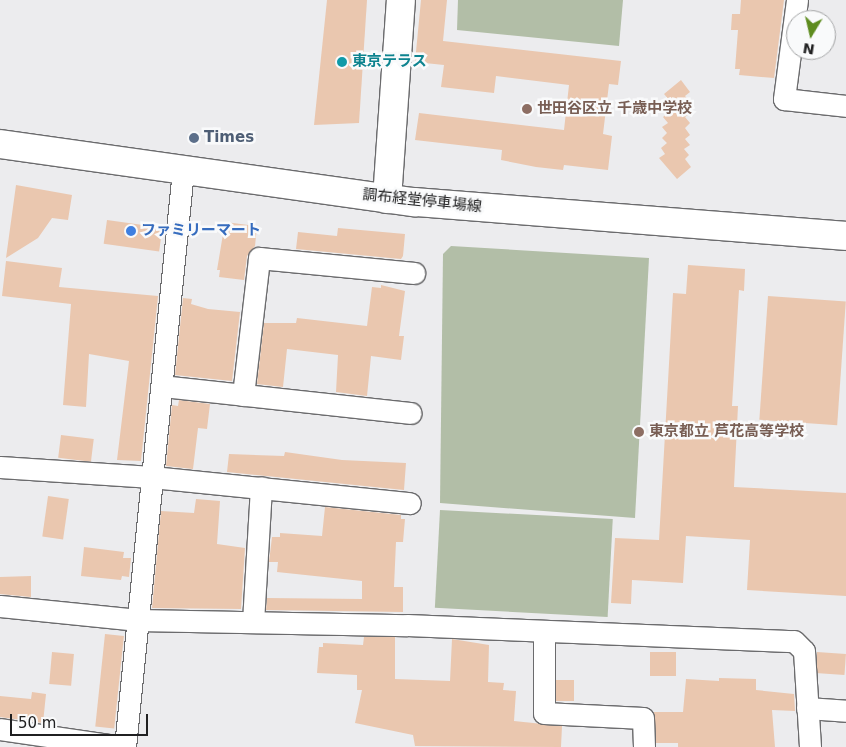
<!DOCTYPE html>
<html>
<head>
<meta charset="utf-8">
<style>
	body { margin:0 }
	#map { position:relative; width:846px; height:747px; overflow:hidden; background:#ececee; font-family:"DejaVu Sans","Noto Sans JP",sans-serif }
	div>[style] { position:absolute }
	.green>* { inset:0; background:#b2bea7; transform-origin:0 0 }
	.building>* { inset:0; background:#eac7af; transform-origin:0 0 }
	.roads { filter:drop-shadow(1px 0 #6b6b6d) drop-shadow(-1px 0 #6b6b6d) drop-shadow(0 1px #6b6b6d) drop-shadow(0 -1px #6b6b6d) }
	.street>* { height:21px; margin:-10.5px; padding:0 10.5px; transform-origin:10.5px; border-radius:10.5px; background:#fff }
	.secondary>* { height:28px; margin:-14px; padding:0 14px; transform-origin:14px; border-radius:14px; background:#fff }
	.dots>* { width:14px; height:14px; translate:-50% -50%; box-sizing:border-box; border:2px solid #f9fafb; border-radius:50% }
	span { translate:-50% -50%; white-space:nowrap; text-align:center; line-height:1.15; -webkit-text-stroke:5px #f9fafb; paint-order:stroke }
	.culture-label { font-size:15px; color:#0d838f; font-weight:700 }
	.left { translate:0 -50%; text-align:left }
	.education-label { font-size:15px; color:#785e54; font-weight:700 }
	.service-label { font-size:15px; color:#4e5e75; font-weight:700 }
	.street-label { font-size:15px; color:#202021 }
	.shop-label { font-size:15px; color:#366cbe; font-weight:700 }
	.north { position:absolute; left:786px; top:10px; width:50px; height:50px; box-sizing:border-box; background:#f9fafb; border:1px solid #a2a3a4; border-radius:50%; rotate:189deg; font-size:14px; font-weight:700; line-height:20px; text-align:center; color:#202021 }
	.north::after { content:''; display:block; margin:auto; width:18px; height:22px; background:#5e8c1f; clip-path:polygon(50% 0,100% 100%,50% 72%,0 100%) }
	.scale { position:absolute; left:10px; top:714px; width:138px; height:22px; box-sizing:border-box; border:2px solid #202021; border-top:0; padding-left:6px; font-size:15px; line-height:18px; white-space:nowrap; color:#202021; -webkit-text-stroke:4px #f9fafb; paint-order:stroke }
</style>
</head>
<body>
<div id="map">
	<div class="green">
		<i style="clip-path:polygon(458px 0,623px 0,619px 46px,457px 30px)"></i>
		<i style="clip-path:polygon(451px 246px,649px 258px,635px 518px,440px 503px,443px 254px)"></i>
		<i style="left:440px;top:510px;width:173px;height:98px;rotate:3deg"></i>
	</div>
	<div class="building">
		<i style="clip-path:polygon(327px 0,367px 0,359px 123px,314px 125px)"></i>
		<i style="clip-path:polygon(421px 0,447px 0,443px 41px,621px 61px,618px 85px,609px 84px,603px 134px,612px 136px,608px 170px,564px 165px,563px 170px,536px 167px,501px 160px,502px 150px,415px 140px,419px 113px,564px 130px,569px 85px,496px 76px,494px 93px,441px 87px,444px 65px,415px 62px)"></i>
		<i style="clip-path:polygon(741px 0,784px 0,774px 78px,739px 75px,740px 69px,735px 69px,738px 30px,731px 30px,732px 14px,740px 14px)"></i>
		<i style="clip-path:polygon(681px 80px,690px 92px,685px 96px,690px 102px,685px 106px,690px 113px,685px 117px,690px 123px,685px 128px,690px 135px,685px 139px,690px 145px,684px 149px,689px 155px,685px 159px,691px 167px,677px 179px,659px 158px,665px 154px,661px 148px,667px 143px,662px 138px,667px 133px,662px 127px,668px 123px,663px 117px,669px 112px,664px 106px,670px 101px,664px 94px)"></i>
		<i style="clip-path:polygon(16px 185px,72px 195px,68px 220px,52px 218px,38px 238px,6px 258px)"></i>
		<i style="left:107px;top:220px;width:56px;height:24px;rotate:8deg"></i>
		<i style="clip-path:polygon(225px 222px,257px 226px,255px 246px,247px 256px,244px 280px,219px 277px,220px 270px,217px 270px)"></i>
		<i style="clip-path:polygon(338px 228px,405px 234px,403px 256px,401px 259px,296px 249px,298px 232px,337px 236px)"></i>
		<i style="clip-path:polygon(6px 261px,62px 268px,59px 287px,158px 296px,141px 461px,117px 460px,129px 361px,89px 354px,86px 407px,63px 405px,71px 304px,2px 296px)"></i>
		<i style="clip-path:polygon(688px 265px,745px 269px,744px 291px,739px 290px,732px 406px,738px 406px,734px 487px,846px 493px,846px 596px,747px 590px,750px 540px,686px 536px,683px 583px,632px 580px,631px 604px,611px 603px,615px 538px,659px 540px,673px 293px,686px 294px)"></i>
		<i style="clip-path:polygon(381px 285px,405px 291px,399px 336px,404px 336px,401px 360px,371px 356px,367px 396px,336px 392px,338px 355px,287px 349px,283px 387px,257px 384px,264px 323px,296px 323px,297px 318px,367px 326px,372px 287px,381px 288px)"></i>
		<i style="left:768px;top:296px;width:78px;height:124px;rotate:4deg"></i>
		<i style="clip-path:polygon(183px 298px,192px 299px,191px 304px,208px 309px,240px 312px,232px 381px,175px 375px)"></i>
		<i style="clip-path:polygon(179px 400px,210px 404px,207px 429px,198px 428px,193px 469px,166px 466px,172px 405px,178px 406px)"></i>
		<i style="left:61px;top:435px;width:33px;height:23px;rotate:7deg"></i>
		<i style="clip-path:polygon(285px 452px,342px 460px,406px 463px,404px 490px,227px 472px,229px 454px,284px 456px)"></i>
		<i style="left:48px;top:496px;width:21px;height:41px;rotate:8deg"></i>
		<i style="clip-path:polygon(196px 499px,220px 501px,217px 544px,245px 548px,241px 609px,152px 608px,161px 511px,194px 513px)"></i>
		<i style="clip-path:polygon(325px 507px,401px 515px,401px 519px,405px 519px,403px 542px,396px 542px,394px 587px,403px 587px,403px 612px,266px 610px,267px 598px,362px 599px,362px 581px,277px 572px,278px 562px,269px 562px,272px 537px,280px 537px,280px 533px,322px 536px)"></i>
		<i style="clip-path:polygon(84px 547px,124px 552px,123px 558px,131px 558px,129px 577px,122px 576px,121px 580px,81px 576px)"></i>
		<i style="clip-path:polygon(31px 576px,31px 597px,0 594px,0 577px)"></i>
		<i style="left:105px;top:634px;width:19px;height:93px;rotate:6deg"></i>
		<i style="clip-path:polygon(364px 637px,395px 637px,395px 679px,450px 681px,452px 639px,489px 645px,488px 682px,504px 683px,503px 690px,516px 691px,514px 721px,562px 726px,561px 747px,415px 746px,413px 735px,355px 723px,362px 690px,357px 690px,357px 675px,317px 673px,319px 647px,323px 647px,323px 643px,363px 645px)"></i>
		<i style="left:52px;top:652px;width:22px;height:32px;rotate:5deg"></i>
		<i style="left:650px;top:652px;width:26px;height:24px"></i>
		<i style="left:817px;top:652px;width:29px;height:21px;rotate:4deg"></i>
		<i style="clip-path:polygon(719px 678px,756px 679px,756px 690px,794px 694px,795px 711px,772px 710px,775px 747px,678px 747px,678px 743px,656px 743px,654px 712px,683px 712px,686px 679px,719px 681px)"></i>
		<i style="left:556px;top:680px;width:18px;height:21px"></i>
		<i style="clip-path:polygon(32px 692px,46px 694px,43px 723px,0 717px,0 696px,31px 699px)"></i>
	</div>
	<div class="roads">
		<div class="street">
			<i style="left:797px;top:0;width:100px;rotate:97.5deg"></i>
			<i style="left:784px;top:99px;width:62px;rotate:6.4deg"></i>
			<i style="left:162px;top:386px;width:250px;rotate:6.2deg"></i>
			<i style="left:243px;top:395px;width:138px;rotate:-83.3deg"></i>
			<i style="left:259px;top:258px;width:156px;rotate:5.5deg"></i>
			<i style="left:0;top:467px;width:152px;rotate:3.8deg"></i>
			<i style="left:152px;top:477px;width:259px;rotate:5.8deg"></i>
			<i style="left:0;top:606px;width:139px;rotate:5.8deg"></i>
			<i style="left:138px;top:620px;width:269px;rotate:1.1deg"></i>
			<i style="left:407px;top:625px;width:387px;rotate:2.4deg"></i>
			<i style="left:794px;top:641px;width:14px;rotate:45deg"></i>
			<i style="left:804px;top:651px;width:96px;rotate:86.4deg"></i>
			<i style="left:253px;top:622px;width:135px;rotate:-86.6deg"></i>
			<i style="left:544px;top:631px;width:82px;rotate:90deg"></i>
			<i style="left:544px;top:713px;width:99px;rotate:2.9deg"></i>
			<i style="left:643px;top:718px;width:29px;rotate:88deg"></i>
			<i style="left:807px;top:708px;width:39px;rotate:4deg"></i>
			<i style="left:0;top:729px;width:125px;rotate:8.3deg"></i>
			<i style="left:125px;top:747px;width:580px;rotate:-84.26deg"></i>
		</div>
		<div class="secondary">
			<i style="left:0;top:144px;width:419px;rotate:8deg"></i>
			<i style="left:415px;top:202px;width:432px;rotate:4.5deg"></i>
			<i style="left:387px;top:199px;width:199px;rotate:-86deg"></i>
		</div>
	</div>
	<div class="dots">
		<i style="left:342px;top:62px;background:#0f9aa8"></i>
		<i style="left:527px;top:109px;background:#8d6e63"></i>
		<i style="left:194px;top:138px;background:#5c6f8a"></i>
		<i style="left:131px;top:231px;background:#3f7fe0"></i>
		<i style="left:639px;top:432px;background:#8d6e63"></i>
	</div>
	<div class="culture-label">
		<span class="left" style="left:352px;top:62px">東京テラス</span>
	</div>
	<div class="education-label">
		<span class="left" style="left:537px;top:109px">世田谷区立 千歳中学校</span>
		<span class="left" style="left:649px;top:432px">東京都立 芦花高等学校</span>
	</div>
	<div class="service-label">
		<span class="left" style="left:204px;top:138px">Times</span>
	</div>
	<div class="street-label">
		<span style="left:422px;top:201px;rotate:6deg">調布経堂停車場線</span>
	</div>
	<div class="shop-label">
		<span class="left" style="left:141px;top:231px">ファミリーマート</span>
	</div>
	<div class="north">N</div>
	<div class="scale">50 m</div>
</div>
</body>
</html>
